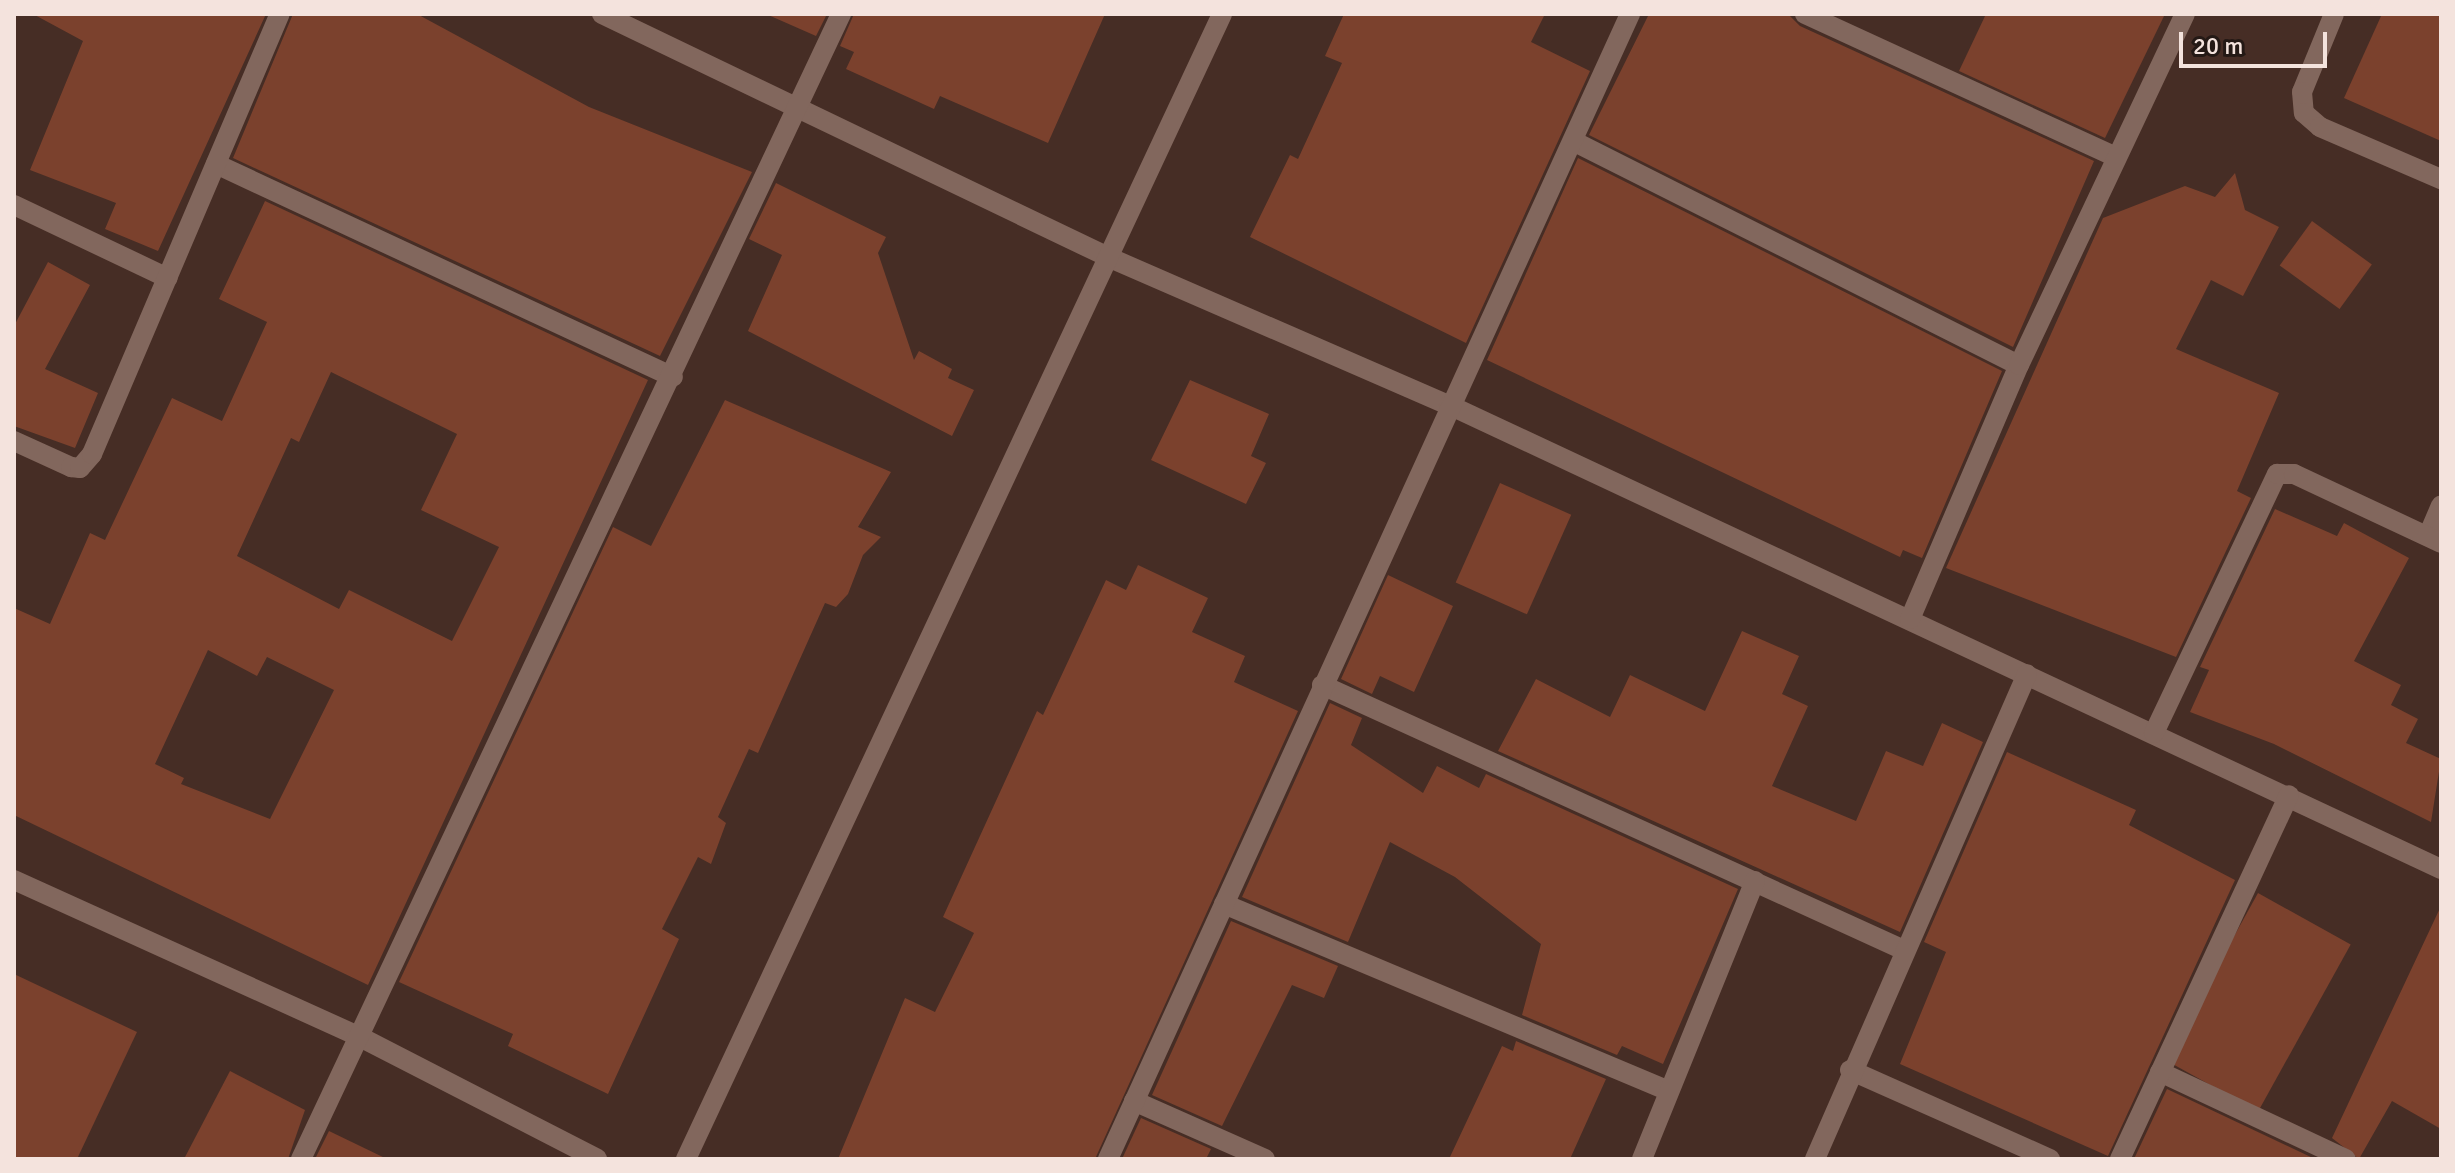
<!DOCTYPE html>
<html>
<head>
<meta charset="utf-8">
<style>
	body { margin:0 }
	#map { position:relative; width:2455px; height:1173px; overflow:hidden; background:#462d25; font-family:Signika,sans-serif }
	div>[style] { position:absolute }
	.building>* { inset:0; background:#7b412d; transform-origin:0 0 }
	.minor>* { height:20px; margin:-10px; padding:0 10px; transform-origin:10px; border-radius:10px; background:#82675d }
	span { translate:-50% -50%; white-space:nowrap; text-align:center; line-height:1.15; -webkit-text-stroke:8px #241915; paint-order:stroke }
	.frame { position:absolute; inset:0; border:16px solid #f4e3dd; pointer-events:none }
	.scale { position:absolute; left:2179px; top:32px; width:148px; height:36px; box-sizing:border-box; border:4px solid #f4e3dd; border-top:0; padding-left:10px; font-size:24px; line-height:28px; white-space:nowrap; color:#f4e3dd; -webkit-text-stroke:6px #241915; paint-order:stroke }
</style>
</head>
<body>
<div id="map">
	<div class="building">
		<i style="clip-path:polygon(33px 14px,266px 14px,158px 251px,105px 229px,116px 203px,30px 170px,83px 41px)"></i>
		<i style="clip-path:polygon(293px 14px,417px 14px,589px 107px,752px 172px,660px 356px,233px 158px)"></i>
		<i style="clip-path:polygon(766px 14px,827px 14px,816px 36px)"></i>
		<i style="clip-path:polygon(854px 14px,1105px 14px,1048px 143px,940px 96px,934px 109px,846px 69px,854px 52px,840px 46px)"></i>
		<i style="clip-path:polygon(1344px 14px,1545px 14px,1531px 42px,1590px 71px,1466px 343px,1250px 237px,1290px 155px,1298px 159px,1342px 63px,1325px 56px)"></i>
		<i style="clip-path:polygon(1649px 14px,1788px 14px,1800px 26px,2094px 161px,2013px 347px,1589px 135px)"></i>
		<i style="clip-path:polygon(1986px 14px,2165px 14px,2105px 138px,1959px 71px)"></i>
		<i style="clip-path:polygon(2382px 14px,2441px 14px,2441px 141px,2344px 98px)"></i>
		<i style="clip-path:polygon(1578px 158px,2002px 371px,1922px 558px,1903px 550px,1900px 557px,1487px 360px)"></i>
		<i style="clip-path:polygon(2235px 173px,2245px 210px,2279px 227px,2243px 296px,2211px 280px,2176px 349px,2279px 393px,2237px 491px,2251px 498px,2176px 657px,1946px 568px,2103px 218px,2185px 186px,2215px 197px)"></i>
		<i style="clip-path:polygon(776px 183px,886px 237px,878px 253px,914px 360px,919px 351px,952px 369px,948px 378px,974px 390px,952px 436px,748px 331px,782px 255px,749px 239px)"></i>
		<i style="clip-path:polygon(evenodd,265px 201px,648px 380px,368px 985px,14px 815px,14px 608px,50px 624px,90px 533px,105px 540px,172px 398px,222px 421px,267px 322px,219px 299px,265px 201px,331px 372px,457px 434px,421px 510px,499px 547px,452px 641px,349px 590px,339px 609px,237px 556px,291px 438px,299px 442px,331px 372px,265px 201px,208px 650px,257px 676px,267px 657px,334px 690px,270px 819px,181px 784px,184px 778px,155px 764px,208px 650px)"></i>
		<i style="left:2312px;top:221px;width:74px;height:55px;rotate:36deg"></i>
		<i style="clip-path:polygon(48px 262px,90px 285px,45px 369px,98px 393px,75px 448px,14px 426px,14px 326px)"></i>
		<i style="clip-path:polygon(1190px 380px,1269px 414px,1251px 456px,1266px 463px,1246px 504px,1151px 460px)"></i>
		<i style="clip-path:polygon(725px 400px,891px 472px,858px 527px,881px 537px,863px 555px,848px 594px,836px 607px,825px 603px,758px 753px,749px 749px,718px 817px,726px 823px,711px 864px,698px 857px,662px 929px,679px 939px,608px 1094px,508px 1046px,513px 1034px,399px 982px,613px 527px,651px 546px)"></i>
		<i style="left:1500px;top:483px;width:78px;height:109px;rotate:24deg"></i>
		<i style="clip-path:polygon(2275px 509px,2337px 536px,2344px 523px,2409px 558px,2354px 661px,2401px 685px,2391px 705px,2418px 719px,2406px 743px,2441px 759px,2431px 822px,2274px 744px,2190px 712px,2209px 670px,2200px 667px)"></i>
		<i style="clip-path:polygon(1138px 565px,1208px 598px,1192px 632px,1245px 656px,1234px 682px,1298px 711px,1095px 1159px,838px 1159px,905px 998px,935px 1012px,974px 933px,943px 917px,1037px 711px,1043px 715px,1106px 580px,1126px 590px)"></i>
		<i style="clip-path:polygon(1388px 575px,1453px 606px,1414px 692px,1380px 676px,1372px 694px,1341px 679px)"></i>
		<i style="clip-path:polygon(1742px 631px,1799px 656px,1782px 694px,1808px 706px,1772px 786px,1856px 821px,1886px 751px,1923px 766px,1942px 723px,1983px 742px,1900px 932px,1498px 751px,1536px 679px,1610px 717px,1630px 675px,1705px 711px)"></i>
		<i style="clip-path:polygon(1330px 703px,1362px 718px,1351px 745px,1423px 793px,1437px 766px,1479px 788px,1486px 774px,1738px 889px,1663px 1064px,1622px 1046px,1617px 1055px,1522px 1015px,1541px 944px,1455px 877px,1390px 842px,1348px 942px,1242px 897px)"></i>
		<i style="clip-path:polygon(2007px 752px,2136px 810px,2129px 825px,2235px 880px,2108px 1156px,1900px 1064px,1946px 952px,1924px 942px)"></i>
		<i style="left:2258px;top:893px;width:106px;height:191px;rotate:29deg"></i>
		<i style="clip-path:polygon(2441px 906px,2441px 1129px,2392px 1101px,2359px 1159px,2332px 1138px)"></i>
		<i style="clip-path:polygon(1231px 921px,1338px 966px,1324px 998px,1292px 985px,1222px 1126px,1152px 1095px)"></i>
		<i style="clip-path:polygon(14px 974px,137px 1032px,77px 1159px,14px 1159px)"></i>
		<i style="clip-path:polygon(1516px 1041px,1606px 1079px,1570px 1159px,1449px 1159px,1502px 1046px,1513px 1051px)"></i>
		<i style="clip-path:polygon(230px 1071px,305px 1110px,288px 1159px,184px 1159px)"></i>
		<i style="clip-path:polygon(2167px 1089px,2315px 1159px,2134px 1159px)"></i>
		<i style="clip-path:polygon(1141px 1118px,1211px 1149px,1206px 1159px,1122px 1159px)"></i>
		<i style="clip-path:polygon(329px 1131px,387px 1159px,315px 1159px)"></i>
	</div>
	<div class="minor">
		<i style="left:602px;top:14px;width:561px;rotate:25.65deg"></i>
		<i style="left:1108px;top:257px;width:372px;rotate:23.5deg"></i>
		<i style="left:1449px;top:405px;width:1095px;rotate:25.07deg"></i>
		<i style="left:1805px;top:14px;width:342px;rotate:24.7deg"></i>
		<i style="left:2334px;top:14px;width:84px;rotate:112.3deg"></i>
		<i style="left:2302px;top:92px;width:21px;rotate:85deg"></i>
		<i style="left:2304px;top:113px;width:21px;rotate:41deg"></i>
		<i style="left:2320px;top:127px;width:132px;rotate:23.3deg"></i>
		<i style="left:1573px;top:141px;width:499px;rotate:26.7deg"></i>
		<i style="left:216px;top:164px;width:504px;rotate:24.99deg"></i>
		<i style="left:14px;top:205px;width:170px;rotate:25.4deg"></i>
		<i style="left:14px;top:441px;width:63px;rotate:24.5deg"></i>
		<i style="left:71px;top:467px;width:9px;rotate:6deg"></i>
		<i style="left:80px;top:468px;width:18px;rotate:-49deg"></i>
		<i style="left:92px;top:454px;width:478px;rotate:-66.9deg"></i>
		<i style="left:2428px;top:536px;width:33px;rotate:-67deg"></i>
		<i style="left:1910px;top:619px;width:276px;rotate:-66.8deg"></i>
		<i style="left:2019px;top:365px;width:388px;rotate:-64.7deg"></i>
		<i style="left:1322px;top:685px;width:639px;rotate:24.48deg"></i>
		<i style="left:2154px;top:733px;width:287px;rotate:-64.6deg"></i>
		<i style="left:2277px;top:474px;width:17px"></i>
		<i style="left:2294px;top:474px;width:162px;rotate:25.1deg"></i>
		<i style="left:14px;top:880px;width:384px;rotate:24.4deg"></i>
		<i style="left:364px;top:1039px;width:262px;rotate:27.2deg"></i>
		<i style="left:1224px;top:904px;width:482px;rotate:22.8deg"></i>
		<i style="left:1850px;top:1070px;width:219px;rotate:24deg"></i>
		<i style="left:2160px;top:1072px;width:205px;rotate:25.1deg"></i>
		<i style="left:1134px;top:1101px;width:143px;rotate:23.9deg"></i>
		<i style="left:301px;top:1159px;width:1266px;rotate:-64.75deg"></i>
		<i style="left:686px;top:1159px;width:1264px;rotate:-64.91deg"></i>
		<i style="left:1108px;top:1159px;width:1258px;rotate:-65.49deg"></i>
		<i style="left:1642px;top:1159px;width:300px;rotate:-67.9deg"></i>
		<i style="left:1815px;top:1159px;width:529px;rotate:-66.39deg"></i>
		<i style="left:2120px;top:1159px;width:401px;rotate:-65.1deg"></i>
	</div>
	<div class="frame"></div>
	<div class="scale">20 m</div>
</div>
</body>
</html>
